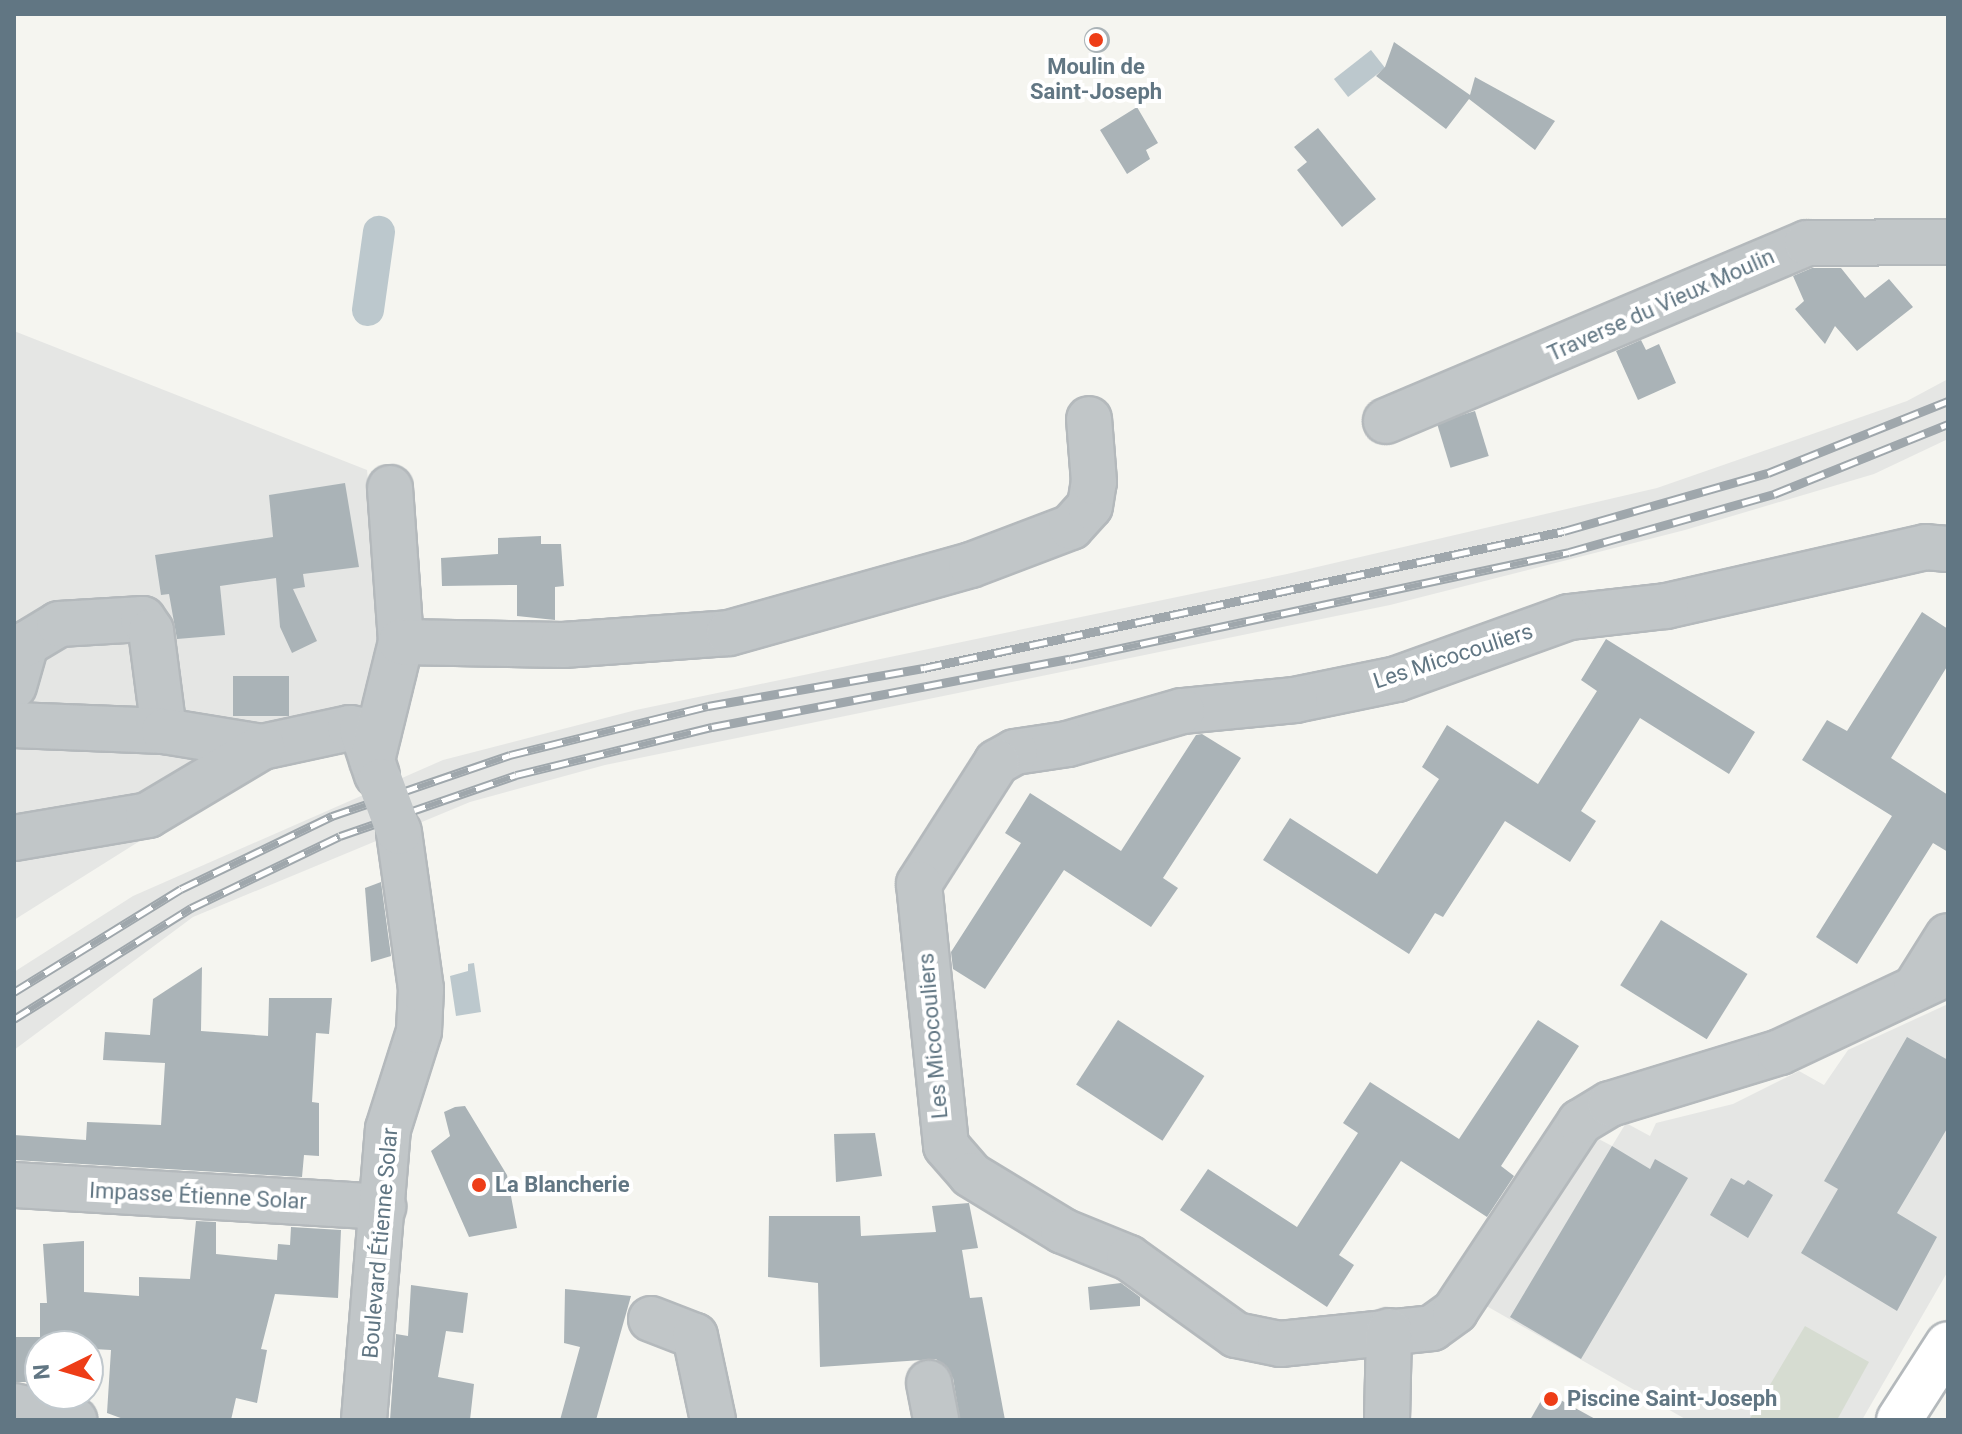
<!DOCTYPE html>
<html>
<head>
<meta charset="utf-8">
<style>
	body { margin:0 }
	#map { position:relative; width:1962px; height:1434px; overflow:hidden; background:#f5f5f0; font-family:Roboto,sans-serif }
	div>[style] { position:absolute }
	.built>* { inset:0; background:#e5e6e4 }
	.green>* { inset:0; background:#d6dcd1 }
	.water>* { inset:0; background:#bcc8cd; transform-origin:0 0 }
	.canal>* { height:32px; margin:-16px; padding:0 16px; transform-origin:16px; border-radius:16px; background:#bcc8cd }
	.building>* { inset:0; background:#aab3b7; transform-origin:0 0 }
	.round { border-radius:50% }
	.roads { filter:drop-shadow(2px 0 #b4b9bc) drop-shadow(-2px 0 #b4b9bc) drop-shadow(0 2px #b4b9bc) drop-shadow(0 -2px #b4b9bc) }
	.minor>* { height:44px; margin:-22px; padding:0 22px; transform-origin:22px; border-radius:22px; background:#c1c6c8 }
	.major>* { height:44px; margin:-22px; padding:0 22px; transform-origin:22px; border-radius:22px; background:#fff }
	.rail>* { height:9px; margin-top:-4.5px; transform-origin:0; background:repeating-linear-gradient(90deg,#fff 0 18px,#9fa7ac 0 36px); box-sizing:border-box; border-block:2px solid #9fa7ac }
	.minor-bridge>* { height:44px; margin:-22px; padding:0 22px; transform-origin:22px; border-radius:22px; background:#c1c6c8 }
	.dots>* { width:22px; height:22px; translate:-50% -50%; box-sizing:border-box; border:4px solid #fff; border-radius:50% }
	span { translate:-50% -50%; white-space:nowrap; text-align:center; line-height:1.15; -webkit-text-stroke:8px #fff; paint-order:stroke }
	.poi-label { font-size:22px; color:#617683; font-weight:700 }
	.left { translate:0 -50%; text-align:left }
	.street-label { font-size:22px; color:#617683 }
	.frame { position:absolute; inset:0; border:16px solid #617683; pointer-events:none }
	.north { position:absolute; left:24px; top:1330px; width:80px; height:80px; box-sizing:border-box; background:#fff; border:2px solid #c0c8cd; border-radius:50%; rotate:265deg; font-size:22px; font-weight:700; line-height:32px; text-align:center; color:#617683 }
	.north::after { content:''; display:block; margin:auto; width:28px; height:36px; background:#ee3d17; clip-path:polygon(50% 0,100% 100%,50% 72%,0 100%) }
</style>
</head>
<body>
<div id="map">
	<div class="built">
		<i style="clip-path:polygon(14px 331px,367px 470px,382px 629px,349px 745px,259px 766px,14px 920px)"></i>
		<i style="clip-path:polygon(1948px 379px,1948px 439px,1874px 474px,1685px 530px,1390px 605px,605px 765px,470px 802px,193px 917px,14px 1050px,14px 972px,133px 896px,443px 760px,636px 710px,1287px 574px,1657px 488px,1907px 401px)"></i>
		<i style="clip-path:polygon(1948px 1004px,1948px 1271px,1862px 1420px,1687px 1420px,1483px 1304px,1593px 1136px,1612px 1146px,1626px 1123px,1650px 1136px,1656px 1123px,1733px 1104px,1799px 1071px,1824px 1085px,1848px 1050px)"></i>
	</div>
	<div class="green">
		<i style="clip-path:polygon(1805px 1326px,1869px 1362px,1837px 1420px,1749px 1420px)"></i>
	</div>
	<div class="water">
		<i style="left:1371px;top:50px;width:23px;height:47px;rotate:52deg"></i>
		<i style="clip-path:polygon(474px 963px,481px 1012px,456px 1016px,450px 976px,468px 971px,468px 964px)"></i>
	</div>
	<div class="canal">
		<i style="left:368px;top:310px;width:79px;rotate:-82deg"></i>
	</div>
	<div class="building">
		<i class="round" style="left:1084px;top:27px;width:26px;height:26px"></i>
		<i style="clip-path:polygon(1394px 42px,1470px 95px,1475px 77px,1555px 121px,1535px 150px,1469px 99px,1446px 129px,1376px 76px,1385px 67px)"></i>
		<i style="clip-path:polygon(1137px 107px,1158px 143px,1146px 150px,1150px 159px,1127px 174px,1100px 130px)"></i>
		<i style="clip-path:polygon(1318px 128px,1376px 199px,1342px 227px,1297px 170px,1307px 162px,1294px 147px)"></i>
		<i style="clip-path:polygon(1812px 268px,1841px 268px,1865px 298px,1889px 279px,1913px 307px,1857px 351px,1835px 326px,1825px 344px,1795px 309px,1804px 301px,1793px 276px)"></i>
		<i style="clip-path:polygon(1641px 340px,1646px 350px,1659px 344px,1676px 383px,1638px 400px,1616px 351px)"></i>
		<i style="left:1475px;top:411px;width:47px;height:40px;rotate:73deg"></i>
		<i style="clip-path:polygon(345px 483px,359px 567px,303px 574px,305px 587px,293px 589px,317px 641px,292px 653px,280px 627px,276px 578px,220px 586px,225px 635px,177px 639px,169px 594px,161px 595px,155px 555px,273px 537px,269px 495px)"></i>
		<i style="clip-path:polygon(541px 536px,541px 544px,561px 544px,564px 586px,555px 587px,555px 620px,517px 616px,517px 585px,442px 586px,441px 558px,498px 554px,498px 538px)"></i>
		<i style="clip-path:polygon(1922px 612px,1948px 629px,1948px 665px,1891px 758px,1948px 795px,1948px 852px,1933px 843px,1857px 964px,1816px 937px,1892px 816px,1802px 760px,1827px 720px,1847px 731px)"></i>
		<i style="clip-path:polygon(1606px 639px,1755px 732px,1729px 774px,1640px 718px,1581px 811px,1596px 821px,1570px 862px,1505px 821px,1443px 917px,1435px 913px,1409px 954px,1263px 860px,1290px 818px,1377px 874px,1439px 779px,1422px 767px,1447px 725px,1538px 784px,1597px 691px,1581px 680px)"></i>
		<i style="left:233px;top:676px;width:56px;height:40px"></i>
		<i style="clip-path:polygon(1202px 734px,1241px 758px,1163px 878px,1178px 888px,1151px 927px,1064px 870px,985px 989px,953px 969px,951px 952px,1021px 843px,1005px 833px,1030px 793px,1121px 851px,1196px 735px)"></i>
		<i style="clip-path:polygon(381px 882px,391px 956px,371px 962px,365px 888px)"></i>
		<i style="left:1661px;top:920px;width:102px;height:77px;rotate:32deg"></i>
		<i style="clip-path:polygon(202px 967px,201px 1031px,268px 1036px,269px 998px,332px 998px,329px 1034px,316px 1033px,312px 1102px,319px 1103px,319px 1156px,304px 1155px,302px 1177px,14px 1160px,14px 1135px,86px 1140px,87px 1122px,161px 1125px,165px 1063px,103px 1060px,105px 1032px,150px 1035px,153px 999px)"></i>
		<i style="left:1118px;top:1020px;width:103px;height:77px;rotate:33deg"></i>
		<i style="clip-path:polygon(1538px 1020px,1579px 1046px,1501px 1166px,1514px 1176px,1487px 1217px,1401px 1161px,1339px 1255px,1354px 1265px,1327px 1307px,1180px 1210px,1208px 1169px,1297px 1227px,1358px 1133px,1343px 1123px,1370px 1082px,1459px 1139px)"></i>
		<i style="clip-path:polygon(1907px 1037px,1948px 1060px,1948px 1127px,1897px 1213px,1937px 1237px,1897px 1311px,1801px 1253px,1838px 1189px,1824px 1181px)"></i>
		<i style="clip-path:polygon(455px 1107px,465px 1106px,507px 1175px,517px 1228px,469px 1237px,431px 1151px,450px 1136px,444px 1112px)"></i>
		<i style="clip-path:polygon(875px 1133px,882px 1176px,836px 1182px,834px 1134px)"></i>
		<i style="clip-path:polygon(1612px 1146px,1650px 1169px,1655px 1159px,1688px 1178px,1581px 1359px,1510px 1317px)"></i>
		<i style="clip-path:polygon(1731px 1178px,1744px 1185px,1748px 1180px,1773px 1195px,1748px 1238px,1710px 1215px)"></i>
		<i style="clip-path:polygon(969px 1203px,978px 1248px,962px 1250px,970px 1298px,982px 1297px,1005px 1420px,960px 1420px,953px 1378px,936px 1359px,820px 1367px,818px 1283px,768px 1277px,769px 1216px,860px 1216px,861px 1236px,936px 1232px,932px 1206px)"></i>
		<i style="clip-path:polygon(196px 1221px,216px 1222px,216px 1254px,277px 1260px,278px 1244px,290px 1245px,291px 1227px,341px 1230px,338px 1298px,275px 1294px,261px 1349px,267px 1350px,257px 1403px,236px 1398px,231px 1420px,126px 1420px,107px 1413px,111px 1350px,40px 1346px,40px 1303px,47px 1303px,43px 1244px,84px 1241px,84px 1292px,139px 1296px,139px 1277px,190px 1279px)"></i>
		<i style="clip-path:polygon(1121px 1283px,1140px 1297px,1140px 1306px,1090px 1310px,1088px 1287px)"></i>
		<i style="clip-path:polygon(411px 1285px,468px 1293px,463px 1333px,446px 1331px,438px 1377px,474px 1384px,470px 1420px,390px 1420px,396px 1334px,408px 1336px)"></i>
		<i style="clip-path:polygon(565px 1289px,631px 1296px,596px 1420px,560px 1420px,580px 1347px,564px 1343px)"></i>
		<i style="left:40px;top:1337px;width:45px;height:26px;rotate:90deg"></i>
		<i style="clip-path:polygon(1546px 1392px,1597px 1420px,1530px 1420px)"></i>
	</div>
	<div class="roads">
		<div class="minor">
			<i style="left:1386px;top:421px;width:457px;rotate:-22.9deg"></i>
			<i style="left:1807px;top:243px;width:141px;rotate:-0.4deg"></i>
			<i style="left:390px;top:488px;width:154px;rotate:85.9deg"></i>
			<i style="left:1948px;top:549px;width:22px;rotate:-175deg"></i>
			<i style="left:1926px;top:547px;width:267px;rotate:167.2deg"></i>
			<i style="left:1666px;top:606px;width:98px;rotate:173.5deg"></i>
			<i style="left:1569px;top:617px;width:183px;rotate:160.2deg"></i>
			<i style="left:1397px;top:679px;width:104px;rotate:168.4deg"></i>
			<i style="left:1295px;top:700px;width:114px;rotate:174.4deg"></i>
			<i style="left:1182px;top:711px;width:119px;rotate:163.9deg"></i>
			<i style="left:1068px;top:744px;width:54px;rotate:171.4deg"></i>
			<i style="left:1015px;top:752px;width:21px;rotate:151deg"></i>
			<i style="left:997px;top:762px;width:145px;rotate:122.6deg"></i>
			<i style="left:919px;top:884px;width:263px;rotate:84.1deg"></i>
			<i style="left:946px;top:1146px;width:38px;rotate:49deg"></i>
			<i style="left:971px;top:1175px;width:108px;rotate:31.3deg"></i>
			<i style="left:1063px;top:1231px;width:71px;rotate:22.2deg"></i>
			<i style="left:1129px;top:1258px;width:132px;rotate:35.7deg"></i>
			<i style="left:1236px;top:1335px;width:45px;rotate:11.6deg"></i>
			<i style="left:1280px;top:1344px;width:153px;rotate:-6deg"></i>
			<i style="left:1432px;top:1328px;width:29px;rotate:-36deg"></i>
			<i style="left:1455px;top:1311px;width:227px;rotate:-56.5deg"></i>
			<i style="left:1580px;top:1122px;width:35px;rotate:-31deg"></i>
			<i style="left:1610px;top:1104px;width:178px;rotate:-17deg"></i>
			<i style="left:1780px;top:1052px;width:186px;rotate:-25.2deg"></i>
			<i style="left:14px;top:686px;width:44px;rotate:-74.1deg"></i>
			<i style="left:26px;top:644px;width:39px;rotate:-31deg"></i>
			<i style="left:59px;top:624px;width:84px;rotate:-3.4deg"></i>
			<i style="left:143px;top:619px;width:14px;rotate:56deg"></i>
			<i style="left:151px;top:631px;width:101px;rotate:82.6deg"></i>
			<i style="left:14px;top:725px;width:150px;rotate:2.3deg"></i>
			<i style="left:164px;top:731px;width:99px;rotate:9.3deg"></i>
			<i style="left:262px;top:747px;width:90px;rotate:-12.2deg"></i>
			<i style="left:350px;top:728px;width:12px;rotate:9deg"></i>
			<i style="left:362px;top:730px;width:47px;rotate:71.6deg"></i>
			<i style="left:372px;top:760px;width:122px;rotate:-76.2deg"></i>
			<i style="left:401px;top:642px;width:162px;rotate:1.1deg"></i>
			<i style="left:563px;top:645px;width:166px;rotate:-4.1deg"></i>
			<i style="left:729px;top:633px;width:251px;rotate:-15.7deg"></i>
			<i style="left:971px;top:565px;width:107px;rotate:-20.8deg"></i>
			<i style="left:1071px;top:527px;width:28px;rotate:-48deg"></i>
			<i style="left:1090px;top:506px;width:24px;rotate:-81deg"></i>
			<i style="left:1094px;top:482px;width:63px;rotate:-94.5deg"></i>
			<i style="left:14px;top:838px;width:136px;rotate:-9.7deg"></i>
			<i style="left:148px;top:815px;width:133px;rotate:-30.8deg"></i>
			<i style="left:1916px;top:987px;width:60px;rotate:-57.9deg"></i>
			<i style="left:14px;top:1185px;width:370px;rotate:3.4deg"></i>
			<i style="left:651px;top:1319px;width:47px;rotate:21.1deg"></i>
			<i style="left:695px;top:1336px;width:86px;rotate:77.9deg"></i>
			<i style="left:929px;top:1383px;width:38px;rotate:79deg"></i>
			<i style="left:14px;top:1406px;width:62px;rotate:13.1deg"></i>
			<i style="left:364px;top:1420px;width:292px;rotate:-85.3deg"></i>
			<i style="left:388px;top:1129px;width:103px;rotate:-72.4deg"></i>
			<i style="left:419px;top:1031px;width:42px;rotate:-87.3deg"></i>
			<i style="left:421px;top:989px;width:159px;rotate:-98deg"></i>
			<i style="left:1387px;top:1420px;width:89px;rotate:-88.7deg"></i>
		</div>
		<div class="major">
			<i style="left:1899px;top:1420px;width:90px;rotate:-57.2deg"></i>
		</div>
	</div>
	<div class="rail">
		<i style="left:14px;top:992px;width:196px;rotate:-31.7deg"></i>
		<i style="left:181px;top:889px;width:168px;rotate:-25.8deg"></i>
		<i style="left:332px;top:816px;width:188px;rotate:-18.9deg"></i>
		<i style="left:510px;top:755px;width:204px;rotate:-13.9deg"></i>
		<i style="left:708px;top:706px;width:219px;rotate:-10deg"></i>
		<i style="left:924px;top:668px;width:654px;rotate:-12.08deg"></i>
		<i style="left:1564px;top:531px;width:212px;rotate:-15.9deg"></i>
		<i style="left:1768px;top:473px;width:194px;rotate:-21.8deg"></i>
		<i style="left:14px;top:1019px;width:209px;rotate:-32.1deg"></i>
		<i style="left:191px;top:908px;width:165px;rotate:-25.8deg"></i>
		<i style="left:340px;top:836px;width:186px;rotate:-19.1deg"></i>
		<i style="left:516px;top:775px;width:202px;rotate:-13.8deg"></i>
		<i style="left:712px;top:727px;width:364px;rotate:-10.8deg"></i>
		<i style="left:1070px;top:659px;width:510px;rotate:-12.1deg"></i>
		<i style="left:1569px;top:552px;width:213px;rotate:-15.8deg"></i>
		<i style="left:1774px;top:494px;width:188px;rotate:-21.9deg"></i>
	</div>
	<div class="minor-bridge">
		<i style="left:380px;top:781px;width:54px;rotate:69.6deg"></i>
	</div>
	<div class="dots">
		<i style="left:1096px;top:40px;background:#ee3d17"></i>
		<i style="left:479px;top:1185px;background:#ee3d17"></i>
		<i style="left:1551px;top:1399px;background:#ee3d17"></i>
	</div>
	<div class="poi-label">
		<span style="left:1096px;top:79px">Moulin de<br>Saint-Joseph</span>
		<span class="left" style="left:495px;top:1185px">La Blancherie</span>
		<span class="left" style="left:1567px;top:1399px">Piscine Saint-Joseph</span>
	</div>
	<div class="street-label">
		<span style="left:1661px;top:305px;rotate:-24deg">Traverse du Vieux Moulin</span>
		<span style="left:1453px;top:656px;rotate:-18deg">Les Micocouliers</span>
		<span style="left:933px;top:1036px;rotate:-95deg">Les Micocouliers</span>
		<span style="left:198px;top:1196px;rotate:3deg">Impasse Étienne Solar</span>
		<span style="left:380px;top:1243px;rotate:-85deg">Boulevard Étienne Solar</span>
	</div>
	<div class="frame"></div>
	<div class="north">N</div>
</div>
</body>
</html>
